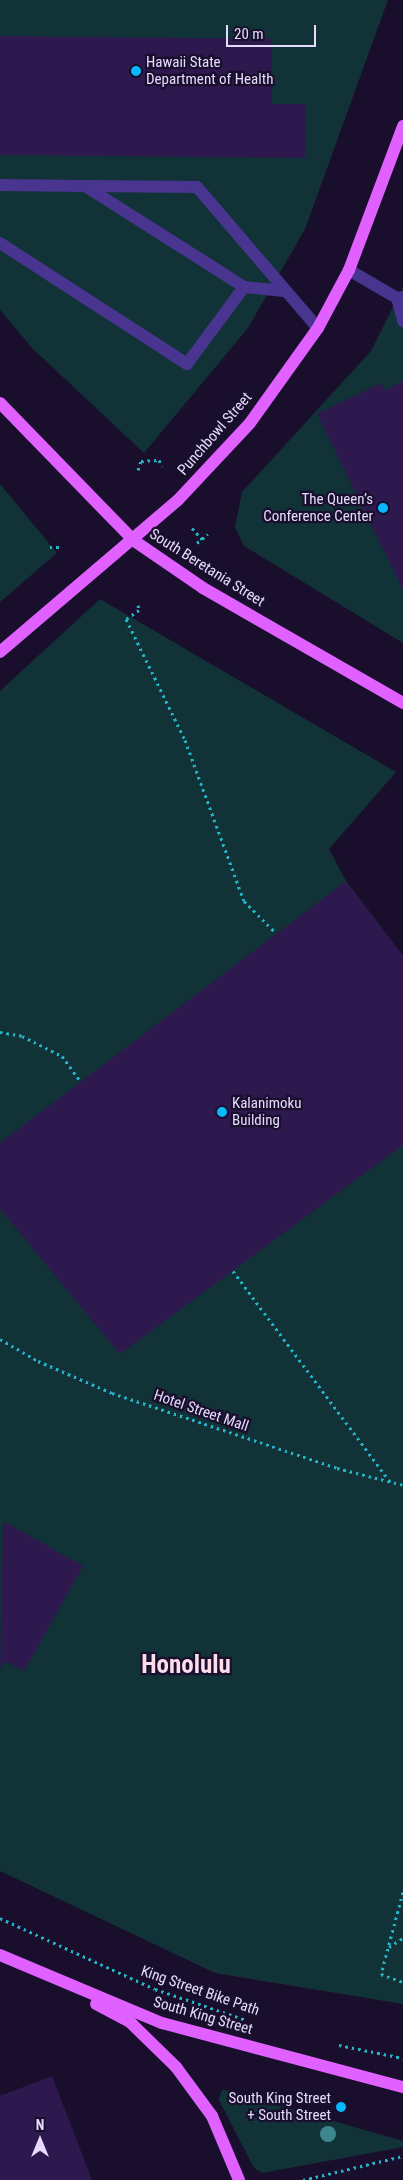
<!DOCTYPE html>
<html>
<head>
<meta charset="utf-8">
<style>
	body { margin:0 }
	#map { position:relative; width:403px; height:2180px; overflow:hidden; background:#190f2d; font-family:"Roboto Condensed",sans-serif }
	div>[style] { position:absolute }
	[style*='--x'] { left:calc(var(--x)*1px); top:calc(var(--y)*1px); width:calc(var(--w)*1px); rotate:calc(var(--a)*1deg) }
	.green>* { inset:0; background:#113237 }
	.building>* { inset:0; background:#2e194f }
	.path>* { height:3px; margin-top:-1.5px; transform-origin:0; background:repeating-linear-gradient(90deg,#25b5c9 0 2.5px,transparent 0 6.5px) }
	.minor>* { height:12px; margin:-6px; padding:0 6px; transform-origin:6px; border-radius:6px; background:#493590 }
	.major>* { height:12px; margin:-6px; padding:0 6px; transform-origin:6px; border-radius:6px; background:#e061ff }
	.trees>* { width:16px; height:16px; margin:-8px; border-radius:50%; background:#3d8890 }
	.dots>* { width:14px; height:14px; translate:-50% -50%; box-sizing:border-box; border:2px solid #190f2d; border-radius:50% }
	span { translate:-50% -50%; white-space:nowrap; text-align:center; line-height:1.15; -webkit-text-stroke:4.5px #190f2d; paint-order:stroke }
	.poi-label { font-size:15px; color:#e5daff }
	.left { translate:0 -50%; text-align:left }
	.right { translate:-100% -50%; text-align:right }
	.street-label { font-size:15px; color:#e5daff }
	.town-label { font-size:25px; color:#ffdcec; font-weight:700 }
	.north { position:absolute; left:15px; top:2115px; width:50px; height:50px; -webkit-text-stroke:4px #190f2d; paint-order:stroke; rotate:0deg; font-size:14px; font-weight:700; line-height:20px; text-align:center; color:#e5daff }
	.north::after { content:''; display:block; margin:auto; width:18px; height:22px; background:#e5daff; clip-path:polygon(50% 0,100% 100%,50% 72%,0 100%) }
	.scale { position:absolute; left:226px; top:25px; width:90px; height:22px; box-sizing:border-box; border:2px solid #e5daff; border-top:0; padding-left:6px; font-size:15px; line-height:18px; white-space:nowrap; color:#e5daff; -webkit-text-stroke:4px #190f2d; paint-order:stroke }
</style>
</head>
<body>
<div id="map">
	<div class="green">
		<div style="clip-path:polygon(0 0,388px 0,305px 229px,248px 328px,144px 453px,32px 348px,0 310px)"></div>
		<div style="clip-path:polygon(403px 287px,403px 643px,244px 546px,235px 527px,242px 492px,371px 351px)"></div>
		<div style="clip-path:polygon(0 484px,57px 553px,0 602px)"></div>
		<div style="clip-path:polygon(100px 599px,396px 772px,329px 849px,346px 881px,403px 956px,403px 2004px,215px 1973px,0 1871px,0 691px)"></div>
		<div style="clip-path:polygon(222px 2089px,403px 2141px,403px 2147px,262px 2173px,254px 2168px,219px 2100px)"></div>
	</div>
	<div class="building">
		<div style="clip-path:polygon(0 36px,272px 39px,272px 104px,305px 104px,305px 158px,0 155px)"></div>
		<div style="clip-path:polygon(403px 381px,403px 590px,317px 414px,381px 383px,384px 390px)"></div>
		<div style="clip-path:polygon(346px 881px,403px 956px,403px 1145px,120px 1354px,0 1209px,0 1143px)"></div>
		<div style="clip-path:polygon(3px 1521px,83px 1566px,24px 1671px,4px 1661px,0 1669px)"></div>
		<div style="clip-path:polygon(52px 2076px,92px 2180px,0 2180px,0 2096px)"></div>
	</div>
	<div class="path">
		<div style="--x:138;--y:470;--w:9;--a:-72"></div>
		<div style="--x:141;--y:461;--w:18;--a:-3"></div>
		<div style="--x:159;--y:460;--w:7;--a:63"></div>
		<div style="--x:192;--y:528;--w:15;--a:48"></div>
		<div style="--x:197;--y:543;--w:14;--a:-39"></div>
		<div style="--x:50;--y:547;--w:12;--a:0"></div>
		<div style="--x:138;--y:605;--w:5;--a:79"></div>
		<div style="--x:139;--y:610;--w:16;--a:145"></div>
		<div style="--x:126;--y:619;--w:135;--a:64"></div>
		<div style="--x:185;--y:740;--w:171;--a:69.9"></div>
		<div style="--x:244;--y:901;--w:44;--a:45"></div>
		<div style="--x:0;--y:1032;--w:22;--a:10"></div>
		<div style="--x:22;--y:1036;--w:45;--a:26.6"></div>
		<div style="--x:62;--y:1056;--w:32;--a:54"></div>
		<div style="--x:233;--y:1271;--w:263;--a:53.3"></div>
		<div style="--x:0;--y:1339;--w:44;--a:30.1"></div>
		<div style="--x:38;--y:1361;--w:81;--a:23.4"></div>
		<div style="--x:112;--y:1393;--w:237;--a:18.4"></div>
		<div style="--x:337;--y:1468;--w:68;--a:14.4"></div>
		<div style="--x:403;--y:1892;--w:85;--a:105"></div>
		<div style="--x:381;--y:1974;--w:23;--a:20"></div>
		<div style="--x:0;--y:1918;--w:170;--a:24.6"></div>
		<div style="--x:155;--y:1989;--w:96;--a:18.8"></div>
		<div style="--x:389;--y:1947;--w:17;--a:-33"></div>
		<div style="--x:339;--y:2045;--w:65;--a:11.5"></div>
		<div style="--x:303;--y:2180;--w:103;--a:-13.5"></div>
	</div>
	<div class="minor">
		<div style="--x:0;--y:185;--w:85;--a:0.7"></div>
		<div style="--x:85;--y:186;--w:188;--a:32.4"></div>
		<div style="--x:244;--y:287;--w:40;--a:5.7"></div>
		<div style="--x:85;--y:186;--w:112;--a:0.5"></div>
		<div style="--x:197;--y:187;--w:186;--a:49.4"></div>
		<div style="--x:0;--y:243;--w:223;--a:32.9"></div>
		<div style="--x:187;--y:364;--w:96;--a:-53.5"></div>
		<div style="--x:349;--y:270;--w:56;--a:30.3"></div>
		<div style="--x:397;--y:298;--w:6;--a:-9"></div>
		<div style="--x:397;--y:298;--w:24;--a:75"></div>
	</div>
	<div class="major">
		<div style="--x:0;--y:403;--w:191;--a:45.8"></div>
		<div style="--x:133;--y:540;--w:85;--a:34.4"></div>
		<div style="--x:203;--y:588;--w:231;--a:29.9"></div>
		<div style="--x:0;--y:652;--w:234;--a:-40.5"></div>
		<div style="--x:178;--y:500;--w:105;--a:-46.9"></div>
		<div style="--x:250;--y:423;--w:117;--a:-54.4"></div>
		<div style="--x:318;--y:328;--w:66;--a:-61.9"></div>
		<div style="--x:349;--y:270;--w:154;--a:-69.4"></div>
		<div style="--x:0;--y:1955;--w:176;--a:22.8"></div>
		<div style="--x:162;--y:2023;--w:249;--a:14.9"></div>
		<div style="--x:96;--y:2004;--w:40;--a:28"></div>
		<div style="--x:131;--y:2023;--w:63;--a:44.4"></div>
		<div style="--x:176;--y:2067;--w:61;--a:53.7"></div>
		<div style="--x:212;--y:2116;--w:69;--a:67.1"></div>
	</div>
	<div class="trees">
		<div style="left:328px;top:2134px"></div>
	</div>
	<div class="dots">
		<div style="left:136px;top:71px;background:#06b9ff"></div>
		<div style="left:383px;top:508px;background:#06b9ff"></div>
		<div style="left:222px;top:1112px;background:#06b9ff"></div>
		<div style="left:341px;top:2107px;background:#06b9ff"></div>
	</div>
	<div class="poi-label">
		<span class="left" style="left:146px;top:71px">Hawaii State<br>Department of Health</span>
		<span class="right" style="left:373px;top:508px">The Queen’s<br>Conference Center</span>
		<span class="left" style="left:232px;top:1112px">Kalanimoku<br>Building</span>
		<span class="right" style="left:331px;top:2107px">South King Street<br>+ South Street</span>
	</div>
	<div class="street-label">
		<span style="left:215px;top:434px;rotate:-49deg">Punchbowl Street</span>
		<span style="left:207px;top:568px;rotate:32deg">South Beretania Street</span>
		<span style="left:201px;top:1411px;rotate:19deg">Hotel Street Mall</span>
		<span style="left:200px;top:1991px;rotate:19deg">King Street Bike Path</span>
		<span style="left:203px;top:2016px;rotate:16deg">South King Street</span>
	</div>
	<div class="town-label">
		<span style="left:186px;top:1665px">Honolulu</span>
	</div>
	<div class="north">N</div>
	<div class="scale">20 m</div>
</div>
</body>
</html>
